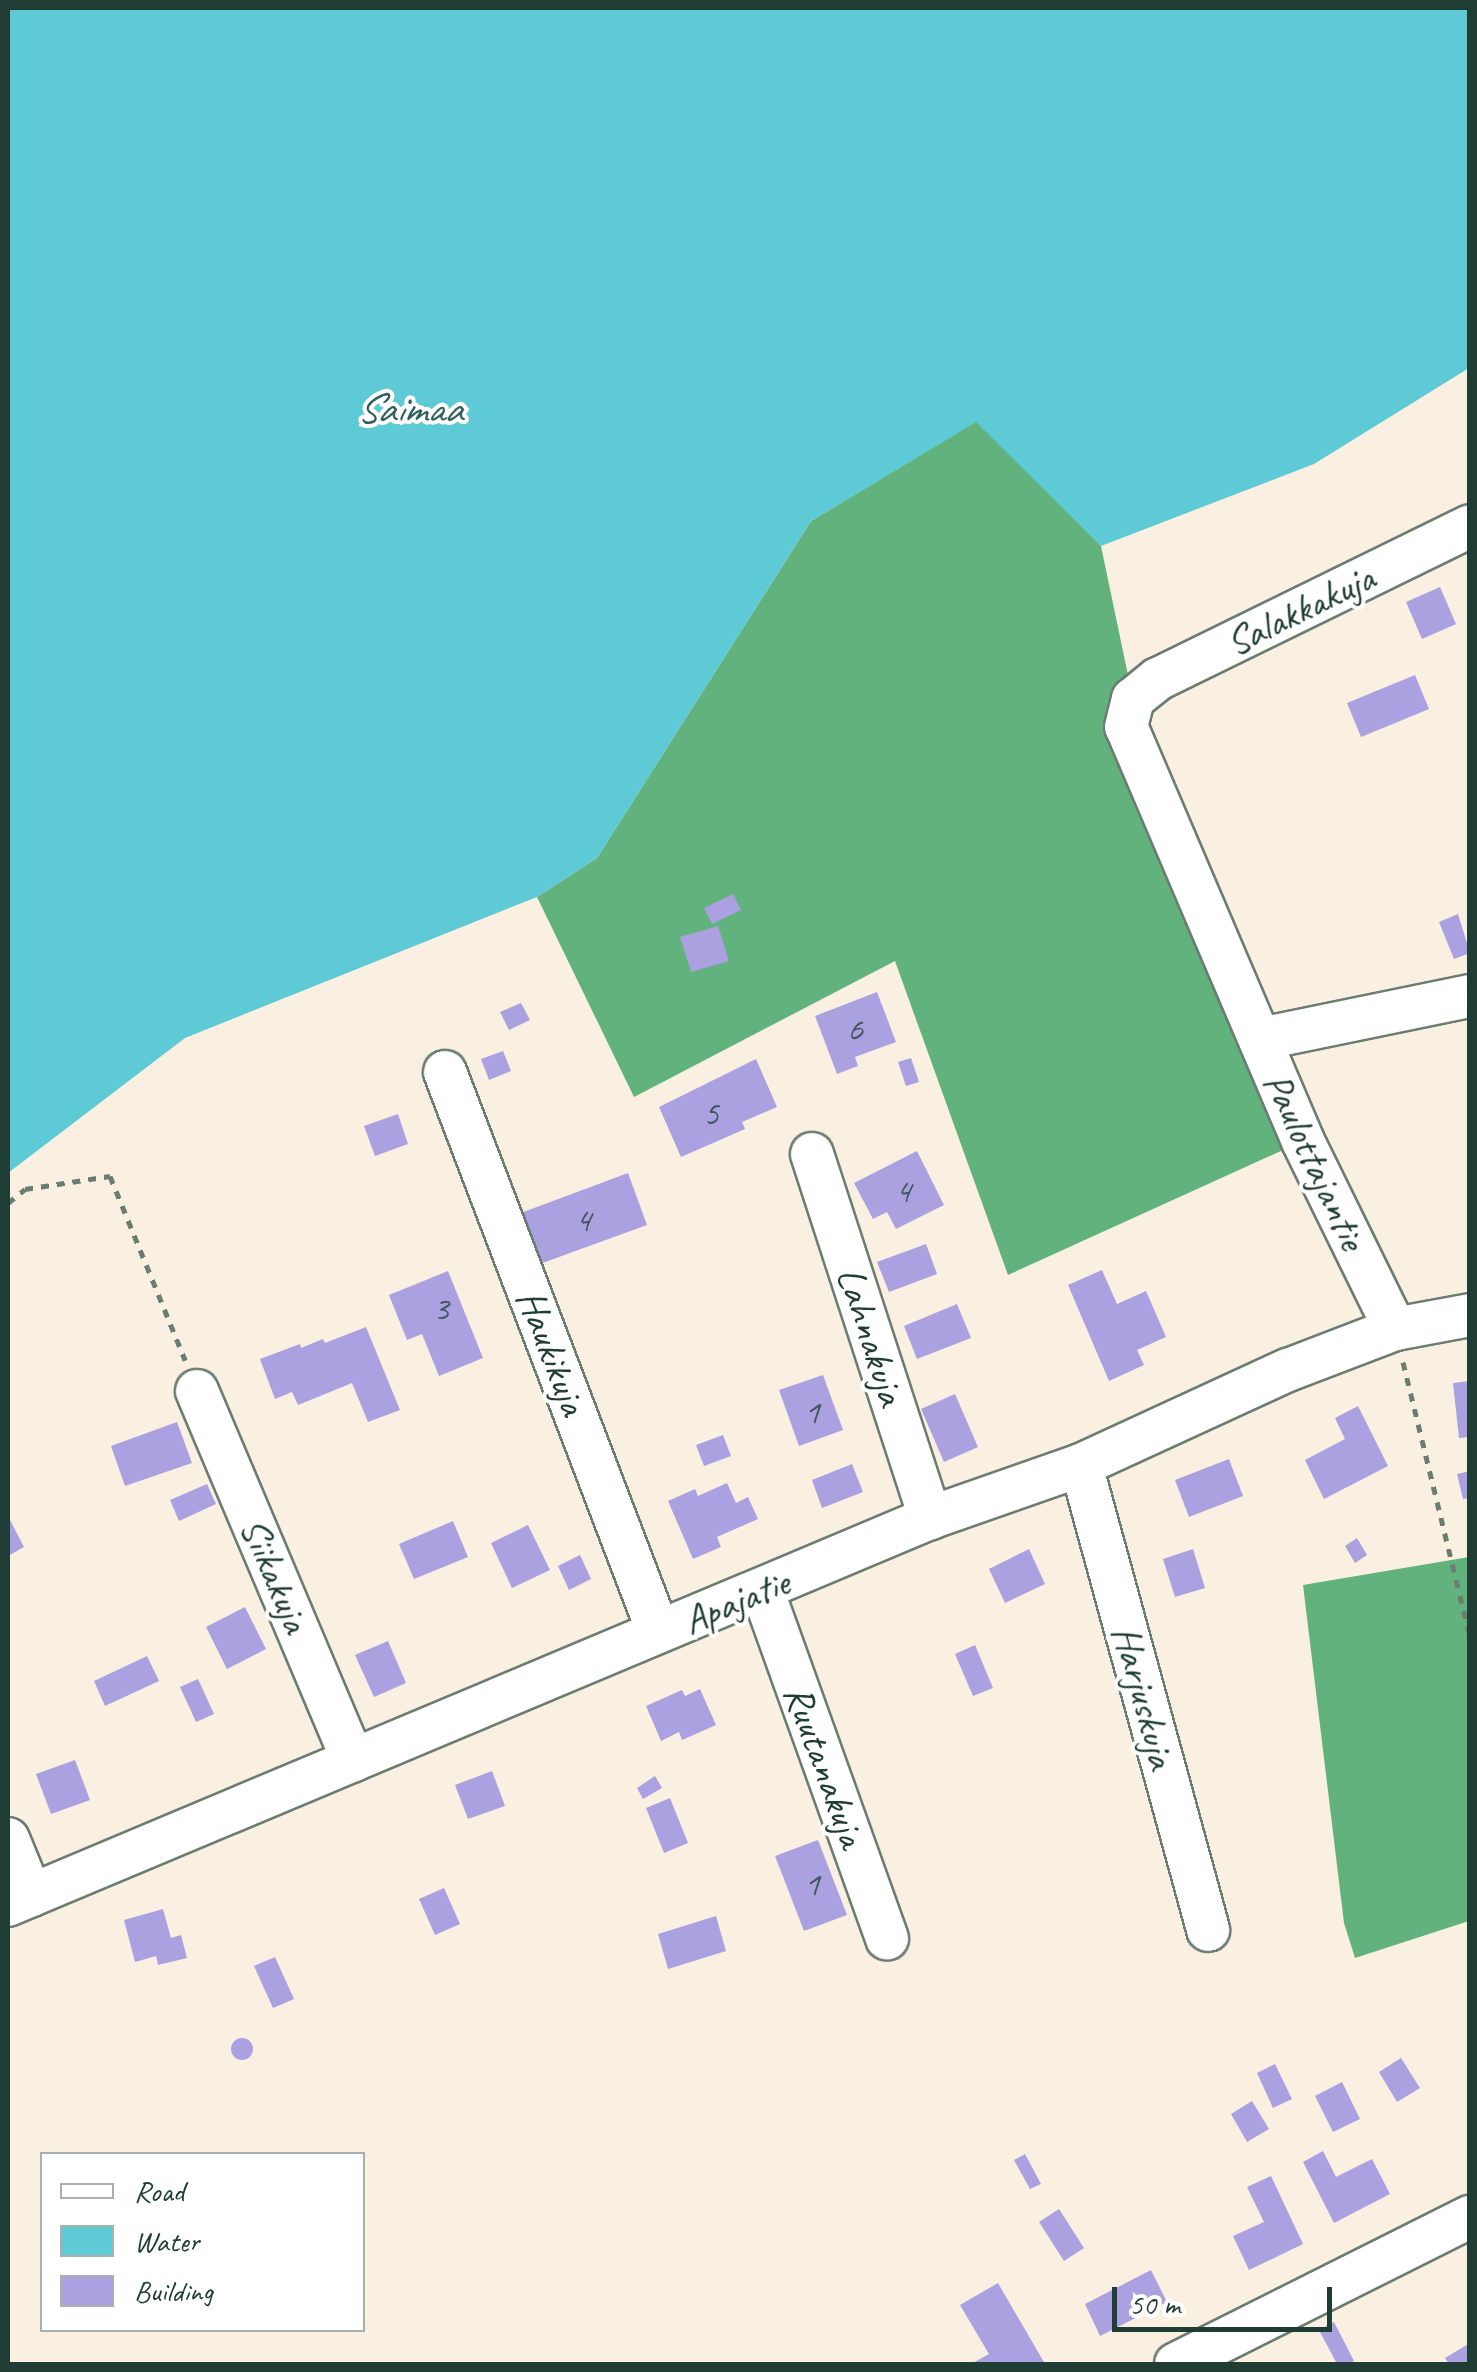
<!DOCTYPE html>
<html>
<head>
<meta charset="utf-8">
<style>
	body { margin:0 }
	#map { position:relative; width:1477px; height:2372px; overflow:hidden; background:#f9f0e2; font-family:Caveat,sans-serif }
	div>[style] { position:absolute }
	[style*='--x'] { left:calc(var(--x)*1px); top:calc(var(--y)*1px); width:calc(var(--w)*1px); rotate:calc(var(--a)*1deg) }
	.forest>* { inset:0; background:#62b27d }
	.water>* { inset:0; background:#5ecad5 }
	.building>* { inset:0; background:#aba0e0 }
	.round { border-radius:50% }
	.path>* { height:5px; margin-top:-2.5px; transform-origin:0; background:repeating-linear-gradient(90deg,#6b7c71 0 8px,transparent 0 16px) }
	.roads { filter:drop-shadow(2px 0 #6b7c71) drop-shadow(-2px 0 #6b7c71) drop-shadow(0 2px #6b7c71) drop-shadow(0 -2px #6b7c71) }
	.minor>* { height:42px; margin:-21px; padding:0 21px; transform-origin:21px; border-radius:21px; background:#fff }
	span { translate:-50% -50%; white-space:nowrap; text-align:center; line-height:1.15; -webkit-text-stroke:8px #fff; paint-order:stroke }
	.number-label { font-size:35px; color:#42565f }
	.number-label span { -webkit-text-stroke-width:0 }
	.street-label { font-size:40px; color:#1f3d34 }
	.water-label { font-size:42px; color:#2f605c; font-style:italic }
	.frame { position:absolute; inset:0; border:10px solid #1f3d34; pointer-events:none }
	.legend { position:absolute; left:40px; top:2152px; width:325px; height:180px; box-sizing:border-box; background:#fff; border:2px solid #a5b1ae; margin:0; padding:12px 18px; list-style:none; font-size:30px; color:#1f3d34 }
	.legend li { display:flex; align-items:center; gap:20px; height:50px }
	.legend b { width:50px; border:2px solid #a5b1ae }
	.scale { position:absolute; left:1112px; top:2287px; width:220px; height:45px; box-sizing:border-box; border:5px solid #1f3d34; border-top:0; padding-left:12px; font-size:30px; line-height:35px; white-space:nowrap; color:#1f3d34; -webkit-text-stroke:8px #fff; paint-order:stroke }
</style>
</head>
<body>
<div id="map">
	<div class="forest">
		<div style="clip-path:polygon(977px 421px,1101px 546px,1133px 699px,1303px 1141px,1008px 1275px,895px 961px,634px 1097px,537px 897px,597px 858px,811px 521px)"></div>
		<div style="clip-path:polygon(1469px 1557px,1469px 1921px,1355px 1958px,1344px 1923px,1303px 1585px)"></div>
	</div>
	<div class="water">
		<div style="clip-path:polygon(8px 8px,1469px 8px,1469px 368px,1314px 464px,1101px 546px,976px 422px,811px 521px,597px 858px,537px 897px,185px 1038px,8px 1173px)"></div>
	</div>
	<div class="building">
		<div style="clip-path:polygon(1440px 587px,1456px 624px,1422px 639px,1406px 602px)"></div>
		<div style="clip-path:polygon(1415px 675px,1429px 709px,1361px 737px,1347px 703px)"></div>
		<div style="clip-path:polygon(733px 894px,741px 910px,712px 924px,704px 908px)"></div>
		<div style="clip-path:polygon(1458px 914px,1470px 953px,1454px 959px,1439px 922px)"></div>
		<div style="clip-path:polygon(718px 926px,729px 961px,691px 972px,680px 937px)"></div>
		<div style="clip-path:polygon(877px 992px,896px 1042px,855px 1057px,858px 1066px,837px 1074px,815px 1016px)"></div>
		<div style="clip-path:polygon(521px 1003px,530px 1020px,509px 1030px,500px 1012px)"></div>
		<div style="clip-path:polygon(503px 1051px,511px 1071px,489px 1080px,481px 1059px)"></div>
		<div style="clip-path:polygon(911px 1058px,919px 1082px,906px 1086px,898px 1062px)"></div>
		<div style="clip-path:polygon(756px 1059px,777px 1107px,742px 1122px,745px 1129px,681px 1157px,659px 1107px)"></div>
		<div style="clip-path:polygon(398px 1114px,408px 1144px,375px 1156px,364px 1126px)"></div>
		<div style="clip-path:polygon(917px 1151px,944px 1205px,896px 1229px,887px 1212px,873px 1219px,854px 1183px)"></div>
		<div style="clip-path:polygon(628px 1173px,647px 1225px,537px 1265px,518px 1214px)"></div>
		<div style="clip-path:polygon(926px 1244px,937px 1274px,889px 1292px,877px 1262px)"></div>
		<div style="clip-path:polygon(1102px 1270px,1117px 1304px,1146px 1291px,1166px 1337px,1137px 1350px,1144px 1365px,1109px 1381px,1068px 1285px)"></div>
		<div style="clip-path:polygon(448px 1271px,483px 1358px,439px 1376px,422px 1334px,407px 1340px,389px 1295px)"></div>
		<div style="clip-path:polygon(957px 1304px,971px 1338px,917px 1359px,904px 1326px)"></div>
		<div style="clip-path:polygon(366px 1327px,400px 1410px,368px 1422px,352px 1383px,298px 1405px,292px 1392px,275px 1399px,260px 1359px,300px 1344px,301px 1348px,323px 1339px,325px 1343px)"></div>
		<div style="clip-path:polygon(823px 1375px,843px 1430px,799px 1446px,779px 1390px)"></div>
		<div style="clip-path:polygon(1470px 1381px,1470px 1437px,1459px 1438px,1453px 1383px)"></div>
		<div style="clip-path:polygon(955px 1394px,978px 1447px,944px 1462px,921px 1409px)"></div>
		<div style="clip-path:polygon(1358px 1406px,1388px 1466px,1324px 1499px,1305px 1460px,1345px 1439px,1335px 1418px)"></div>
		<div style="clip-path:polygon(177px 1422px,192px 1463px,125px 1486px,111px 1446px)"></div>
		<div style="clip-path:polygon(723px 1435px,731px 1456px,704px 1466px,696px 1445px)"></div>
		<div style="clip-path:polygon(1229px 1459px,1243px 1496px,1189px 1517px,1175px 1480px)"></div>
		<div style="clip-path:polygon(852px 1464px,863px 1492px,822px 1508px,812px 1480px)"></div>
		<div style="clip-path:polygon(1470px 1471px,1470px 1498px,1463px 1499px,1457px 1474px)"></div>
		<div style="clip-path:polygon(727px 1483px,736px 1503px,748px 1497px,758px 1519px,717px 1537px,721px 1547px,693px 1559px,668px 1501px,695px 1489px,698px 1496px)"></div>
		<div style="clip-path:polygon(207px 1484px,216px 1504px,179px 1521px,170px 1500px)"></div>
		<div style="clip-path:polygon(8px 1516px,24px 1547px,8px 1556px)"></div>
		<div style="clip-path:polygon(453px 1521px,468px 1557px,414px 1579px,399px 1544px)"></div>
		<div style="clip-path:polygon(528px 1525px,550px 1570px,512px 1588px,491px 1543px)"></div>
		<div style="clip-path:polygon(1357px 1538px,1367px 1555px,1355px 1563px,1345px 1546px)"></div>
		<div style="clip-path:polygon(1029px 1549px,1045px 1584px,1005px 1603px,989px 1569px)"></div>
		<div style="clip-path:polygon(1193px 1549px,1205px 1588px,1175px 1597px,1163px 1559px)"></div>
		<div style="clip-path:polygon(580px 1555px,591px 1579px,569px 1590px,558px 1566px)"></div>
		<div style="clip-path:polygon(245px 1607px,266px 1649px,227px 1669px,206px 1627px)"></div>
		<div style="clip-path:polygon(388px 1641px,406px 1683px,374px 1697px,355px 1655px)"></div>
		<div style="clip-path:polygon(975px 1645px,993px 1688px,973px 1696px,955px 1654px)"></div>
		<div style="clip-path:polygon(147px 1656px,159px 1681px,105px 1706px,94px 1681px)"></div>
		<div style="clip-path:polygon(198px 1679px,214px 1714px,196px 1722px,180px 1687px)"></div>
		<div style="clip-path:polygon(700px 1689px,716px 1725px,682px 1740px,679px 1732px,661px 1741px,646px 1706px,682px 1690px,685px 1696px)"></div>
		<div style="clip-path:polygon(75px 1760px,90px 1800px,51px 1814px,36px 1774px)"></div>
		<div style="clip-path:polygon(492px 1771px,505px 1806px,468px 1819px,455px 1785px)"></div>
		<div style="clip-path:polygon(655px 1776px,662px 1788px,643px 1799px,637px 1788px)"></div>
		<div style="clip-path:polygon(670px 1798px,688px 1843px,664px 1853px,646px 1808px)"></div>
		<div style="clip-path:polygon(818px 1840px,847px 1915px,804px 1931px,775px 1856px)"></div>
		<div style="clip-path:polygon(444px 1888px,460px 1924px,435px 1935px,419px 1899px)"></div>
		<div style="clip-path:polygon(163px 1909px,171px 1938px,181px 1935px,187px 1958px,158px 1965px,156px 1956px,135px 1962px,124px 1920px)"></div>
		<div style="clip-path:polygon(716px 1916px,726px 1951px,668px 1969px,658px 1934px)"></div>
		<div style="clip-path:polygon(275px 1957px,294px 1999px,273px 2008px,254px 1966px)"></div>
		<div class="round" style="left:231px;top:2038px;width:22px;height:22px"></div>
		<div style="clip-path:polygon(1401px 2058px,1420px 2088px,1397px 2102px,1379px 2072px)"></div>
		<div style="clip-path:polygon(1275px 2064px,1292px 2099px,1273px 2108px,1257px 2073px)"></div>
		<div style="clip-path:polygon(1342px 2082px,1360px 2119px,1333px 2132px,1315px 2096px)"></div>
		<div style="clip-path:polygon(1252px 2101px,1269px 2129px,1247px 2142px,1231px 2114px)"></div>
		<div style="clip-path:polygon(1323px 2151px,1336px 2177px,1372px 2159px,1390px 2194px,1334px 2223px,1303px 2162px)"></div>
		<div style="clip-path:polygon(1025px 2154px,1041px 2184px,1030px 2189px,1014px 2160px)"></div>
		<div style="clip-path:polygon(1271px 2176px,1303px 2244px,1249px 2270px,1233px 2236px,1264px 2222px,1247px 2187px)"></div>
		<div style="clip-path:polygon(1059px 2209px,1084px 2248px,1064px 2261px,1039px 2222px)"></div>
		<div style="clip-path:polygon(1151px 2270px,1167px 2302px,1100px 2336px,1085px 2304px)"></div>
		<div style="clip-path:polygon(998px 2283px,1045px 2364px,971px 2364px,989px 2354px,960px 2305px)"></div>
		<div style="clip-path:polygon(1334px 2322px,1354px 2361px,1347px 2364px,1337px 2364px,1319px 2330px)"></div>
		<div style="clip-path:polygon(1470px 2343px,1470px 2364px,1449px 2364px,1445px 2358px)"></div>
	</div>
	<div class="path">
		<div style="--x:8;--y:1203;--w:22;--a:-39"></div>
		<div style="--x:25;--y:1189;--w:86;--a:-8.7"></div>
		<div style="--x:110;--y:1176;--w:199;--a:67.8"></div>
		<div style="--x:1403;--y:1362;--w:282;--a:76.3"></div>
	</div>
	<div class="roads">
		<div class="minor">
			<div style="--x:1260;--y:1039;--w:214;--a:-11.6"></div>
			<div style="--x:445;--y:1072;--w:598;--a:69.14"></div>
			<div style="--x:812;--y:1154;--w:383;--a:72"></div>
			<div style="--x:1395;--y:1329;--w:209;--a:-116.1"></div>
			<div style="--x:1303;--y:1141;--w:450;--a:-113.1"></div>
			<div style="--x:1126;--y:727;--w:29;--a:-76"></div>
			<div style="--x:1133;--y:699;--w:32;--a:-39"></div>
			<div style="--x:1158;--y:679;--w:347;--a:-26.1"></div>
			<div style="--x:197;--y:1391;--w:401;--a:67.1"></div>
			<div style="--x:1081;--y:1465;--w:482;--a:74.7"></div>
			<div style="--x:763;--y:1592;--w:368;--a:70.3"></div>
			<div style="--x:8;--y:1839;--w:61;--a:67.7"></div>
			<div style="--x:8;--y:1905;--w:1000;--a:-22.77"></div>
			<div style="--x:930;--y:1518;--w:160;--a:-19.3"></div>
			<div style="--x:1081;--y:1465;--w:228;--a:-24.7"></div>
			<div style="--x:1288;--y:1370;--w:115;--a:-21"></div>
			<div style="--x:1395;--y:1329;--w:76;--a:-10.6"></div>
			<div style="--x:1176;--y:2364;--w:329;--a:-26.6"></div>
		</div>
	</div>
	<div class="number-label">
		<span style="left:855px;top:1029px">6</span>
		<span style="left:711px;top:1114px">5</span>
		<span style="left:903px;top:1191px">4</span>
		<span style="left:583px;top:1220px">4</span>
		<span style="left:441px;top:1309px">3</span>
		<span style="left:812px;top:1412px">1</span>
		<span style="left:812px;top:1884px">1</span>
	</div>
	<div class="street-label">
		<span style="left:1300px;top:610px;rotate:-26deg">Salakkakuja</span>
		<span style="left:1315px;top:1161px;rotate:65deg">Paulottajantie</span>
		<span style="left:871px;top:1336px;rotate:72deg">Lahnakuja</span>
		<span style="left:552px;top:1352px;rotate:69deg">Haukikuja</span>
		<span style="left:275px;top:1575px;rotate:67deg">Siikakuja</span>
		<span style="left:736px;top:1601px;rotate:-22deg">Apajatie</span>
		<span style="left:1144px;top:1697px;rotate:75deg">Harjuskuja</span>
		<span style="left:825px;top:1766px;rotate:70deg">Ruutanakuja</span>
	</div>
	<div class="water-label">
		<span style="left:409px;top:409px">Saimaa</span>
	</div>
	<div class="frame"></div>
	<ul class="legend">
	<li><b style="height:12px;background:#fff"></b>Road</li>
	<li><b style="height:28px;background:#5ecad5"></b>Water</li>
	<li><b style="height:28px;background:#aba0e0"></b>Building</li>
	</ul>
	<div class="scale">50 m</div>
</div>
</body>
</html>
